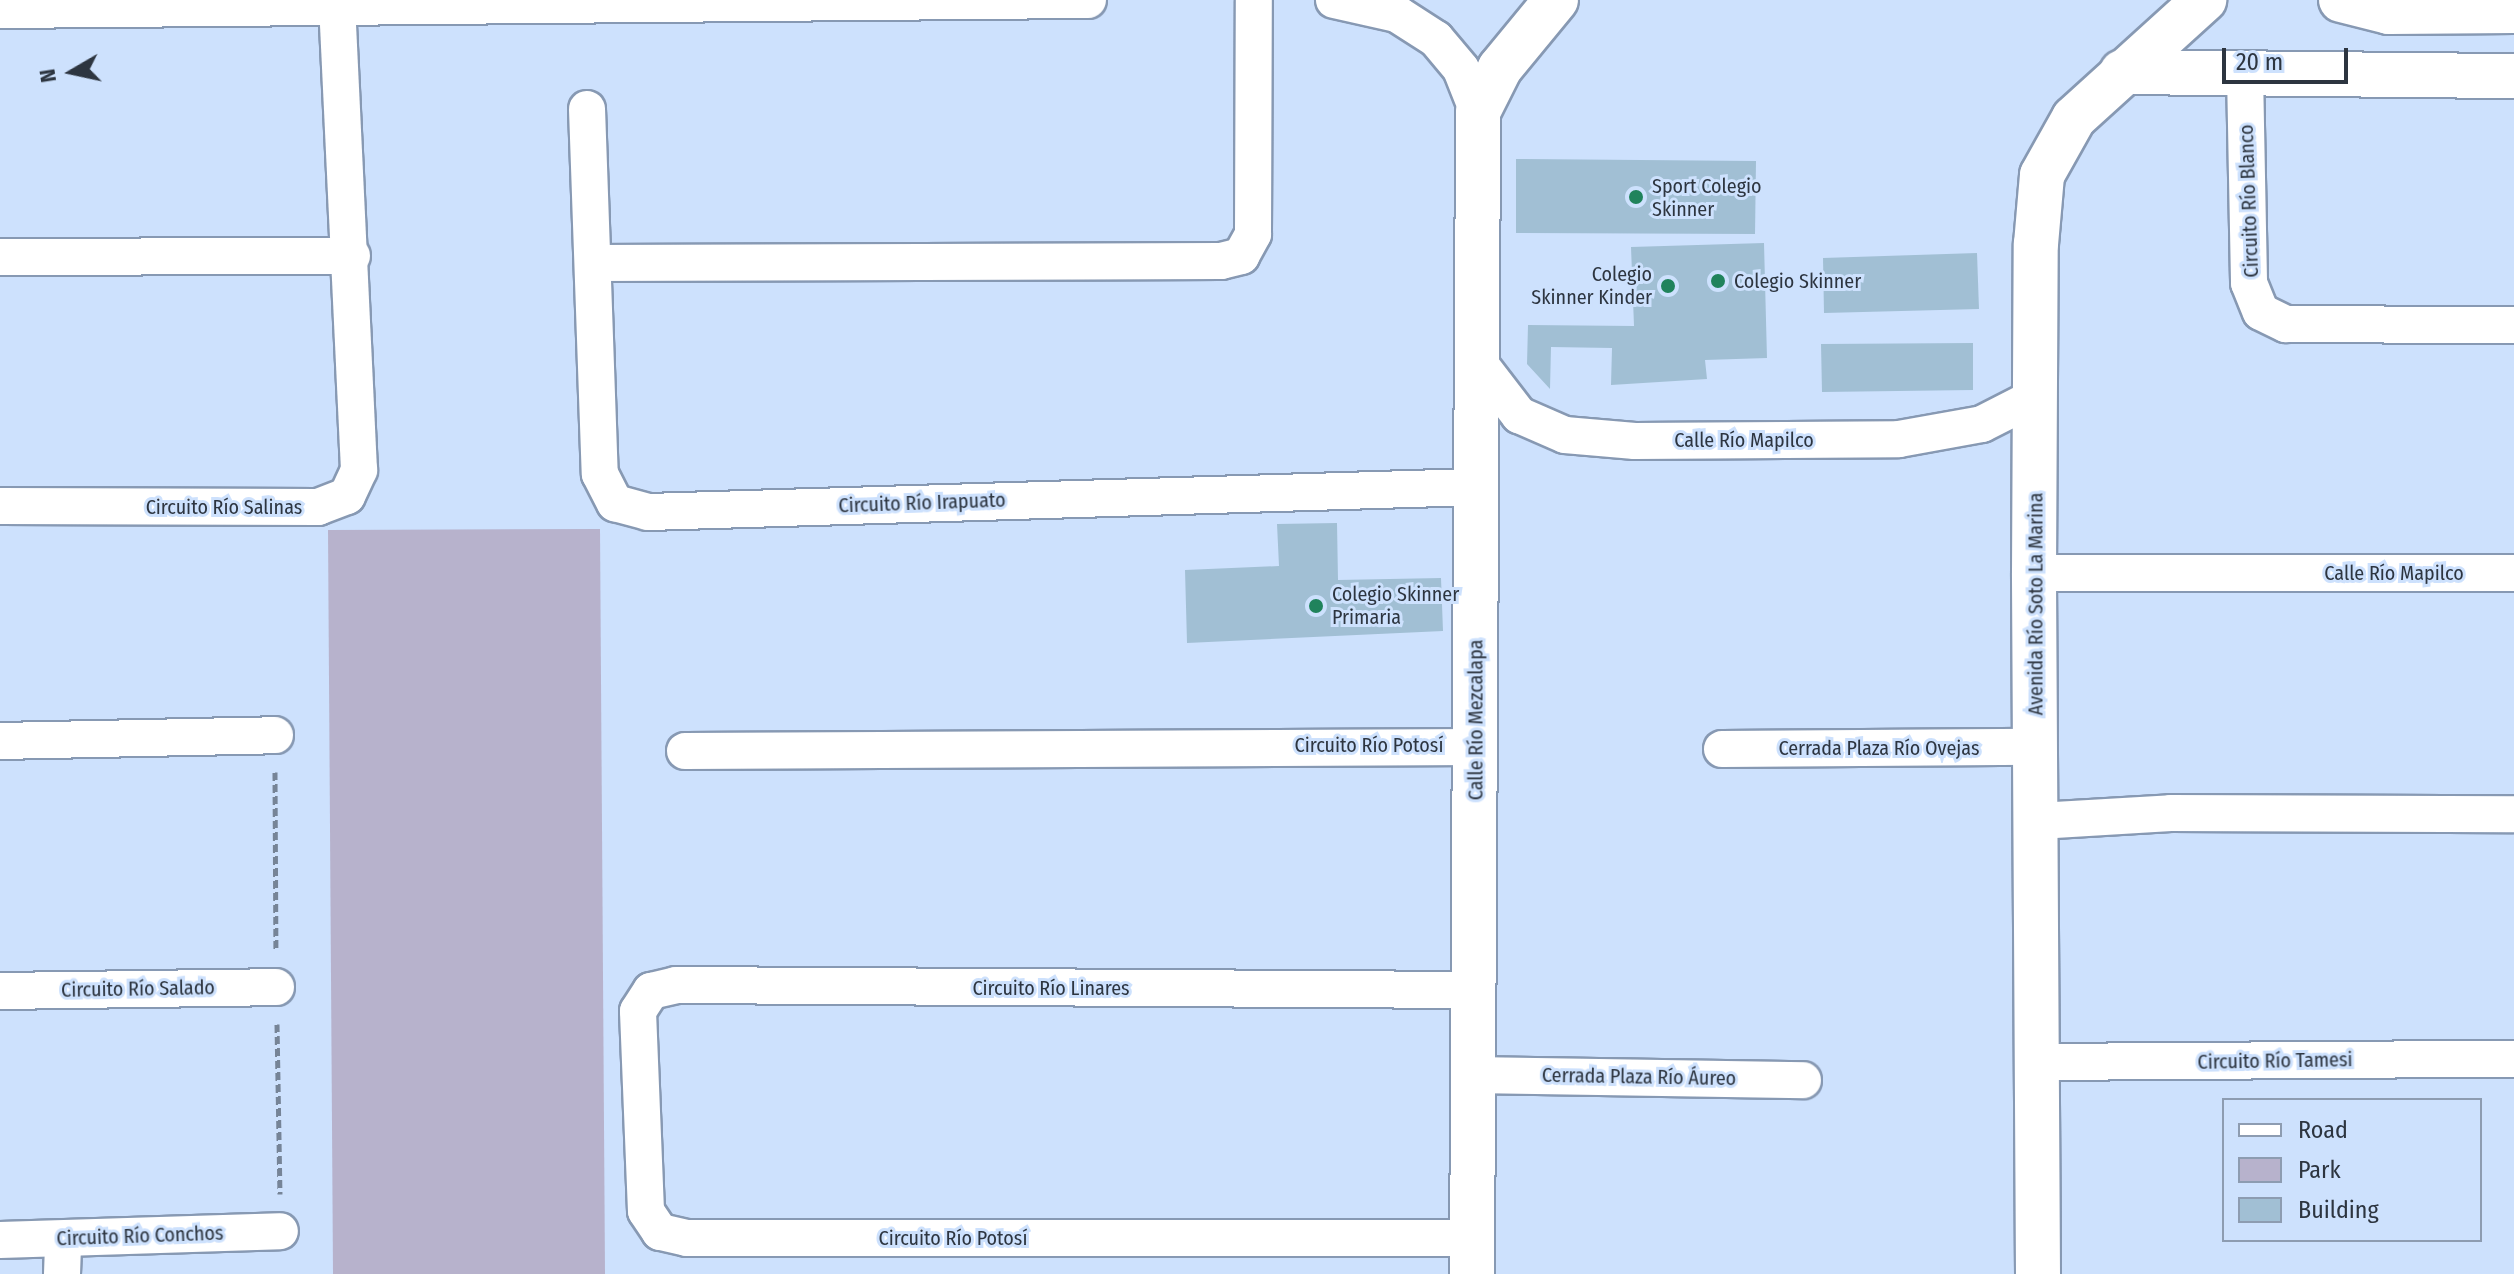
<!DOCTYPE html>
<html>
<head>
<meta charset="utf-8">
<style>
	body { margin:0 }
	#map { position:relative; width:2514px; height:1274px; overflow:hidden; background:#cde1fd; font-family:"Fira Sans Condensed",sans-serif }
	div>[style] { position:absolute }
	[style*='--x'] { left:calc(var(--x)*1px); top:calc(var(--y)*1px); width:calc(var(--w)*1px); rotate:calc(var(--a)*1deg) }
	.green>* { inset:0; background:#b7b2cc }
	.building>* { inset:0; background:#a1bfd4 }
	.path>* { height:5px; margin-top:-2.5px; transform-origin:0; background:repeating-linear-gradient(90deg,#768497 0 8px,transparent 0 12px) }
	.roads { filter:drop-shadow(2px 0 #8799b3) drop-shadow(-2px 0 #8799b3) drop-shadow(0 2px #8799b3) drop-shadow(0 -2px #8799b3) }
	.street>* { height:36px; margin:-18px; padding:0 18px; transform-origin:18px; border-radius:18px; background:#fff }
	.secondary>* { height:44px; margin:-22px; padding:0 22px; transform-origin:22px; border-radius:22px; background:#fff }
	.dots>* { width:22px; height:22px; translate:-50% -50%; box-sizing:border-box; border:4px solid #cde1fd; border-radius:50% }
	span { translate:-50% -50%; white-space:nowrap; text-align:center; line-height:1.15; -webkit-text-stroke:6px #cde1fd; paint-order:stroke }
	.poi-label { font-size:20px; color:#2d3540 }
	.left { translate:0 -50%; text-align:left }
	.right { translate:-100% -50%; text-align:right }
	.street-label { font-size:20px; color:#2d3540 }
	.legend { position:absolute; left:2222px; top:1098px; width:260px; height:144px; box-sizing:border-box; background:#cde1fd; border:2px solid #8d9cb1; margin:0; padding:10px 14px; list-style:none; font-size:24px; color:#2d3540 }
	.legend li { display:flex; align-items:center; gap:16px; height:40px }
	.legend b { width:40px; border:2px solid #8d9cb1 }
	.north { position:absolute; left:32px; top:32px; width:80px; height:80px; -webkit-text-stroke:6px #cde1fd; paint-order:stroke; rotate:261deg; font-size:22px; font-weight:700; line-height:32px; text-align:center; color:#2d3540 }
	.north::after { content:''; display:block; margin:auto; width:28px; height:36px; background:#2d3540; clip-path:polygon(50% 0,100% 100%,50% 72%,0 100%) }
	.scale { position:absolute; left:2222px; top:48px; width:126px; height:36px; box-sizing:border-box; border:4px solid #2d3540; border-top:0; padding-left:10px; font-size:24px; line-height:28px; white-space:nowrap; color:#2d3540; -webkit-text-stroke:6px #cde1fd; paint-order:stroke }
</style>
</head>
<body>
<div id="map">
	<div class="green">
		<div style="clip-path:polygon(600px 529px,605px 1274px,333px 1274px,328px 530px)"></div>
	</div>
	<div class="building">
		<div style="clip-path:polygon(1516px 159px,1756px 161px,1755px 234px,1516px 233px)"></div>
		<div style="clip-path:polygon(1764px 243px,1767px 358px,1705px 360px,1707px 379px,1611px 385px,1612px 348px,1551px 347px,1550px 389px,1527px 364px,1528px 325px,1634px 326px,1631px 247px)"></div>
		<div style="clip-path:polygon(1977px 253px,1979px 309px,1824px 313px,1823px 258px)"></div>
		<div style="clip-path:polygon(1973px 343px,1973px 390px,1822px 392px,1821px 344px)"></div>
		<div style="clip-path:polygon(1337px 523px,1338px 580px,1441px 578px,1443px 631px,1187px 643px,1185px 570px,1279px 566px,1277px 524px)"></div>
	</div>
	<div class="path">
		<div style="--x:275;--y:772;--w:178;--a:89.7"></div>
		<div style="--x:277;--y:1024;--w:170;--a:89"></div>
	</div>
	<div class="roads">
		<div class="street">
			<div style="--x:1334;--y:0;--w:65;--a:12.5"></div>
			<div style="--x:1397;--y:14;--w:46;--a:32.7"></div>
			<div style="--x:1436;--y:39;--w:39;--a:50"></div>
			<div style="--x:1461;--y:69;--w:46;--a:68.4"></div>
			<div style="--x:0;--y:10;--w:1088;--a:-0.53"></div>
			<div style="--x:2245;--y:73;--w:210;--a:88.9"></div>
			<div style="--x:2249;--y:283;--w:31;--a:68"></div>
			<div style="--x:2261;--y:312;--w:28;--a:26"></div>
			<div style="--x:2286;--y:324;--w:228;--a:0.3"></div>
			<div style="--x:587;--y:109;--w:365;--a:88"></div>
			<div style="--x:600;--y:474;--w:33;--a:63"></div>
			<div style="--x:615;--y:503;--w:34;--a:15"></div>
			<div style="--x:648;--y:512;--w:826;--a:-1.73"></div>
			<div style="--x:0;--y:257;--w:352;--a:-0.2"></div>
			<div style="--x:593;--y:263;--w:628;--a:-0.18"></div>
			<div style="--x:1221;--y:261;--w:21;--a:-14"></div>
			<div style="--x:1241;--y:256;--w:25;--a:-61"></div>
			<div style="--x:1253;--y:234;--w:234;--a:-89.8"></div>
			<div style="--x:1476;--y:359;--w:71;--a:52.5"></div>
			<div style="--x:1519;--y:415;--w:50;--a:23.5"></div>
			<div style="--x:1565;--y:435;--w:70;--a:4.9"></div>
			<div style="--x:1635;--y:441;--w:264;--a:-0.4"></div>
			<div style="--x:1899;--y:439;--w:84;--a:-10.2"></div>
			<div style="--x:1982;--y:424;--w:62;--a:-27"></div>
			<div style="--x:0;--y:506;--w:318;--a:0.2"></div>
			<div style="--x:318;--y:507;--w:31;--a:-21"></div>
			<div style="--x:347;--y:496;--w:29;--a:-65"></div>
			<div style="--x:359;--y:470;--w:466;--a:-92.7"></div>
			<div style="--x:2034;--y:573;--w:480;--a:0"></div>
			<div style="--x:0;--y:741;--w:275;--a:-1.2"></div>
			<div style="--x:1722;--y:749;--w:314;--a:-0.4"></div>
			<div style="--x:685;--y:751;--w:792;--a:-0.29"></div>
			<div style="--x:2038;--y:821;--w:133;--a:-3.4"></div>
			<div style="--x:2171;--y:813;--w:343;--a:0.2"></div>
			<div style="--x:0;--y:991;--w:276;--a:-0.8"></div>
			<div style="--x:2037;--y:1062;--w:477;--a:-0.4"></div>
			<div style="--x:1474;--y:1075;--w:329;--a:0.9"></div>
			<div style="--x:1472;--y:1238;--w:785;--a:180"></div>
			<div style="--x:687;--y:1238;--w:28;--a:-167"></div>
			<div style="--x:660;--y:1232;--w:25;--a:-124"></div>
			<div style="--x:646;--y:1211;--w:200;--a:-92.3"></div>
			<div style="--x:638;--y:1011;--w:24;--a:-57"></div>
			<div style="--x:651;--y:991;--w:26;--a:-13"></div>
			<div style="--x:676;--y:985;--w:800;--a:0.36"></div>
			<div style="--x:0;--y:1240;--w:280;--a:-1.8"></div>
			<div style="--x:62;--y:1274;--w:34;--a:-88"></div>
		</div>
		<div class="secondary">
			<div style="--x:2341;--y:0;--w:49;--a:14"></div>
			<div style="--x:2389;--y:12;--w:125;--a:-0.5"></div>
			<div style="--x:2122;--y:72;--w:392;--a:0.6"></div>
			<div style="--x:1472;--y:1274;--w:1162;--a:-89.7"></div>
			<div style="--x:1478;--y:112;--w:49;--a:-63.4"></div>
			<div style="--x:1500;--y:68;--w:88;--a:-50.5"></div>
			<div style="--x:2038;--y:1274;--w:701;--a:-90.33"></div>
			<div style="--x:2034;--y:573;--w:329;--a:-89.7"></div>
			<div style="--x:2036;--y:244;--w:69;--a:-85"></div>
			<div style="--x:2042;--y:175;--w:65;--a:-60.7"></div>
			<div style="--x:2074;--y:118;--w:176;--a:-42.2"></div>
		</div>
	</div>
	<div class="dots">
		<div style="left:1636px;top:197px;background:#20835c"></div>
		<div style="left:1718px;top:281px;background:#20835c"></div>
		<div style="left:1668px;top:286px;background:#20835c"></div>
		<div style="left:1316px;top:606px;background:#20835c"></div>
	</div>
	<div class="poi-label">
		<span class="left" style="left:1652px;top:198px">Sport Colegio<br>Skinner</span>
		<span class="right" style="left:1652px;top:286px">Colegio<br>Skinner Kinder</span>
		<span class="left" style="left:1734px;top:281px">Colegio Skinner</span>
		<span class="left" style="left:1332px;top:606px">Colegio Skinner<br>Primaria</span>
	</div>
	<div class="street-label">
		<span style="left:2249px;top:201px;rotate:-92deg">Circuito Río Blanco</span>
		<span style="left:1744px;top:440px">Calle Río Mapilco</span>
		<span style="left:922px;top:503px;rotate:-2deg">Circuito Río Irapuato</span>
		<span style="left:224px;top:507px">Circuito Río Salinas</span>
		<span style="left:2394px;top:573px">Calle Río Mapilco</span>
		<span style="left:2036px;top:604px;rotate:-90deg">Avenida Río Soto La Marina</span>
		<span style="left:1476px;top:720px;rotate:-90deg">Calle Río Mezcalapa</span>
		<span style="left:1369px;top:745px">Circuito Río Potosí</span>
		<span style="left:1879px;top:748px">Cerrada Plaza Río Ovejas</span>
		<span style="left:1051px;top:988px">Circuito Río Linares</span>
		<span style="left:138px;top:989px;rotate:-1deg">Circuito Río Salado</span>
		<span style="left:2275px;top:1061px;rotate:-1deg">Circuito Río Tamesi</span>
		<span style="left:1639px;top:1077px;rotate:1deg">Cerrada Plaza Río Áureo</span>
		<span style="left:140px;top:1236px;rotate:-2deg">Circuito Río Conchos</span>
		<span style="left:953px;top:1238px">Circuito Río Potosí</span>
	</div>
	<ul class="legend">
	<li><b style="height:10px;background:#fff"></b>Road</li>
	<li><b style="height:22px;background:#b7b2cc"></b>Park</li>
	<li><b style="height:22px;background:#a1bfd4"></b>Building</li>
	</ul>
	<div class="north">N</div>
	<div class="scale">20 m</div>
</div>
</body>
</html>
